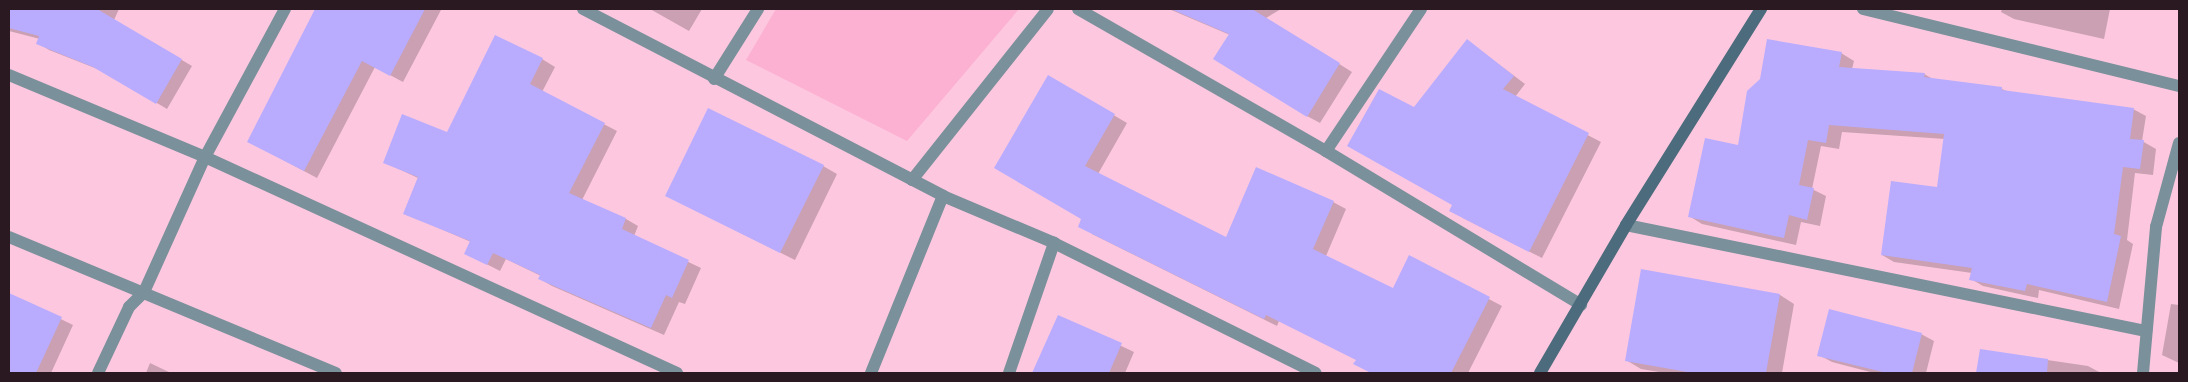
<!DOCTYPE html>
<html>
<head>
<meta charset="utf-8">
<style>
	body { margin:0 }
	#map { position:relative; width:2188px; height:382px; overflow:hidden; background:#fdc8df; font-family:Spectral,serif }
	div>[style] { position:absolute }
	[style*='--x'] { left:calc(var(--x)*1px); top:calc(var(--y)*1px); width:calc(var(--w)*1px); rotate:calc(var(--a)*1deg) }
	.green>* { inset:0; background:#fcb0d2 }
	.shadow>* { inset:0; background:#0003 }
	.building>* { inset:0; background:#b9acff }
	.service>* { height:12px; margin:-6px; padding:0 6px; transform-origin:6px; border-radius:6px; background:#7a909b }
	.minor>* { height:12px; margin:-6px; padding:0 6px; transform-origin:6px; border-radius:6px; background:#7a909b }
	.secondary>* { height:12px; margin:-6px; padding:0 6px; transform-origin:6px; border-radius:6px; background:#4c6c7d }
	span { translate:-50% -50%; white-space:nowrap; text-align:center; line-height:1.15; -webkit-text-stroke:4px #fef8fb; paint-order:stroke }
	.frame { position:absolute; inset:0; border:10px solid #2b1921; pointer-events:none }
</style>
</head>
<body>
<div id="map">
	<div class="green">
		<div style="clip-path:polygon(776px 9px,1019px 9px,907px 141px,746px 60px)"></div>
	</div>
	<div class="shadow">
		<div style="clip-path:polygon(9px 9px,119px 9px,114px 20px,192px 66px,167px 109px,105px 72px,49px 50px,38px 43px,40px 39px,9px 31px)"></div>
		<div style="clip-path:polygon(317px 9px,441px 10px,403px 82px,375px 67px,317px 178px,248px 141px)"></div>
		<div style="clip-path:polygon(650px 9px,702px 9px,689px 31px)"></div>
		<div style="clip-path:polygon(1169px 9px,1281px 9px,1266px 18px,1352px 72px,1320px 123px,1307px 116px,1230px 35px)"></div>
		<div style="clip-path:polygon(2002px 9px,2110px 9px,2104px 39px,2014px 19px,2001px 12px)"></div>
		<div style="clip-path:polygon(1468px 41px,1525px 84px,1515px 97px,1601px 142px,1542px 258px,1463px 218px,1453px 205px,1414px 108px)"></div>
		<div style="clip-path:polygon(1841px 53px,1854px 61px,1852px 69px,1924px 74px,1933px 79px,2002px 89px,2009px 92px,2133px 109px,2146px 116px,2142px 141px,2156px 149px,2153px 175px,2135px 173px,2127px 240px,2133px 244px,2119px 309px,2039px 290px,2038px 298px,1983px 286px,1971px 279px,1972px 273px,1894px 262px,1882px 255px,1938px 189px,1945px 139px,1842px 132px,1839px 149px,1821px 146px,1812px 189px,1826px 196px,1820px 226px,1801px 222px,1796px 245px,1702px 224px,1689px 216px,1739px 147px)"></div>
		<div style="clip-path:polygon(542px 59px,555px 67px,542px 92px,617px 131px,582px 200px,626px 219px,638px 226px,634px 236px,701px 268px,685px 304px,679px 302px,664px 335px,552px 286px,540px 279px,541px 276px,506px 259px,500px 271px,465px 253px,471px 242px,404px 213px,418px 178px,384px 162px,448px 133px)"></div>
		<div style="clip-path:polygon(1049px 77px,1127px 123px,1098px 174px,1227px 238px,1333px 202px,1346px 209px,1326px 256px,1393px 290px,1410px 257px,1502px 306px,1468px 373px,1372px 373px,1355px 364px,1357px 360px,1279px 321px,1277px 326px,1092px 234px,1083px 218px)"></div>
		<div style="clip-path:polygon(823px 166px,837px 174px,795px 260px,667px 196px)"></div>
		<div style="clip-path:polygon(1642px 271px,1780px 295px,1794px 304px,1782px 373px,1665px 373px,1641px 369px,1626px 360px)"></div>
		<div style="clip-path:polygon(9px 294px,73px 325px,51px 373px,9px 373px)"></div>
		<div style="clip-path:polygon(2171px 304px,2179px 305px,2179px 363px,2162px 355px)"></div>
		<div style="clip-path:polygon(1058px 316px,1134px 352px,1125px 373px,1034px 373px)"></div>
		<div style="clip-path:polygon(1921px 334px,1934px 341px,1926px 373px,1874px 373px,1832px 362px,1819px 355px)"></div>
		<div style="clip-path:polygon(1981px 350px,2088px 366px,2101px 373px,1978px 373px)"></div>
		<div style="clip-path:polygon(150px 363px,171px 373px,146px 373px)"></div>
	</div>
	<div class="building">
		<div style="clip-path:polygon(9px 9px,97px 9px,182px 59px,156px 104px,93px 67px,36px 44px,39px 36px,9px 28px)"></div>
		<div style="clip-path:polygon(315px 9px,425px 9px,390px 76px,362px 61px,304px 171px,247px 142px)"></div>
		<div style="clip-path:polygon(1171px 9px,1252px 9px,1340px 63px,1307px 117px,1213px 59px,1229px 34px)"></div>
		<div style="clip-path:polygon(495px 35px,543px 58px,530px 84px,605px 123px,569px 193px,626px 218px,622px 229px,689px 260px,672px 298px,666px 295px,651px 328px,538px 279px,540px 275px,493px 253px,487px 265px,464px 254px,470px 241px,403px 214px,418px 177px,383px 163px,402px 114px,447px 132px)"></div>
		<div style="clip-path:polygon(1467px 39px,1514px 76px,1503px 89px,1589px 133px,1529px 252px,1449px 211px,1452px 205px,1347px 146px,1379px 89px,1414px 107px)"></div>
		<div style="clip-path:polygon(1767px 39px,1842px 52px,1839px 67px,1925px 73px,1924px 77px,2002px 87px,2002px 90px,2134px 108px,2130px 139px,2144px 140px,2140px 169px,2123px 167px,2114px 234px,2121px 236px,2107px 302px,2027px 284px,2025px 291px,1969px 280px,1972px 268px,1881px 255px,1891px 181px,1937px 187px,1944px 134px,1829px 125px,1826px 143px,1808px 140px,1799px 185px,1814px 188px,1807px 220px,1789px 215px,1784px 238px,1688px 217px,1705px 138px,1738px 145px,1747px 91px,1760px 79px)"></div>
		<div style="clip-path:polygon(1048px 75px,1115px 114px,1085px 166px,1226px 237px,1256px 167px,1334px 201px,1313px 249px,1393px 288px,1409px 255px,1490px 297px,1451px 373px,1371px 373px,1353px 364px,1356px 360px,1266px 315px,1264px 319px,1078px 227px,1081px 219px,994px 168px)"></div>
		<div style="clip-path:polygon(708px 108px,824px 165px,780px 253px,665px 196px)"></div>
		<div style="clip-path:polygon(1641px 269px,1780px 294px,1766px 373px,1693px 373px,1625px 361px)"></div>
		<div style="clip-path:polygon(9px 293px,62px 317px,36px 373px,9px 373px)"></div>
		<div style="clip-path:polygon(1829px 309px,1922px 333px,1912px 373px,1887px 373px,1817px 356px)"></div>
		<div style="clip-path:polygon(1058px 315px,1122px 343px,1109px 373px,1032px 373px)"></div>
		<div style="clip-path:polygon(1980px 349px,2048px 359px,2047px 373px,1976px 373px)"></div>
	</div>
	<div class="service">
		<div style="--x:1009;--y:373;--w:138;--a:-70.9"></div>
	</div>
	<div class="minor">
		<div style="--x:583;--y:9;--w:406;--a:27.4"></div>
		<div style="--x:943;--y:196;--w:121;--a:22.9"></div>
		<div style="--x:1054;--y:243;--w:292;--a:26.4"></div>
		<div style="--x:1078;--y:9;--w:286;--a:29.8"></div>
		<div style="--x:1326;--y:151;--w:298;--a:31.1"></div>
		<div style="--x:1863;--y:9;--w:325;--a:13.7"></div>
		<div style="--x:9;--y:75;--w:212;--a:22.7"></div>
		<div style="--x:205;--y:157;--w:519;--a:24.59"></div>
		<div style="--x:714;--y:79;--w:83;--a:-57.8"></div>
		<div style="--x:1326;--y:151;--w:171;--a:-56.2"></div>
		<div style="--x:912;--y:180;--w:218;--a:-51.5"></div>
		<div style="--x:1626;--y:225;--w:531;--a:11.52"></div>
		<div style="--x:9;--y:237;--w:354;--a:22.6"></div>
		<div style="--x:98;--y:373;--w:73;--a:-64.8"></div>
		<div style="--x:129;--y:307;--w:21;--a:-45"></div>
		<div style="--x:144;--y:292;--w:148;--a:-65.7"></div>
		<div style="--x:205;--y:157;--w:168;--a:-61.6"></div>
		<div style="--x:871;--y:373;--w:191;--a:-67.9"></div>
		<div style="--x:2143;--y:373;--w:147;--a:-84.9"></div>
		<div style="--x:2156;--y:227;--w:87;--a:-74.7"></div>
	</div>
	<div class="secondary">
		<div style="--x:1540;--y:373;--w:171;--a:-59.8"></div>
		<div style="--x:1626;--y:225;--w:255;--a:-58"></div>
	</div>
	<div class="frame"></div>
</div>
</body>
</html>
